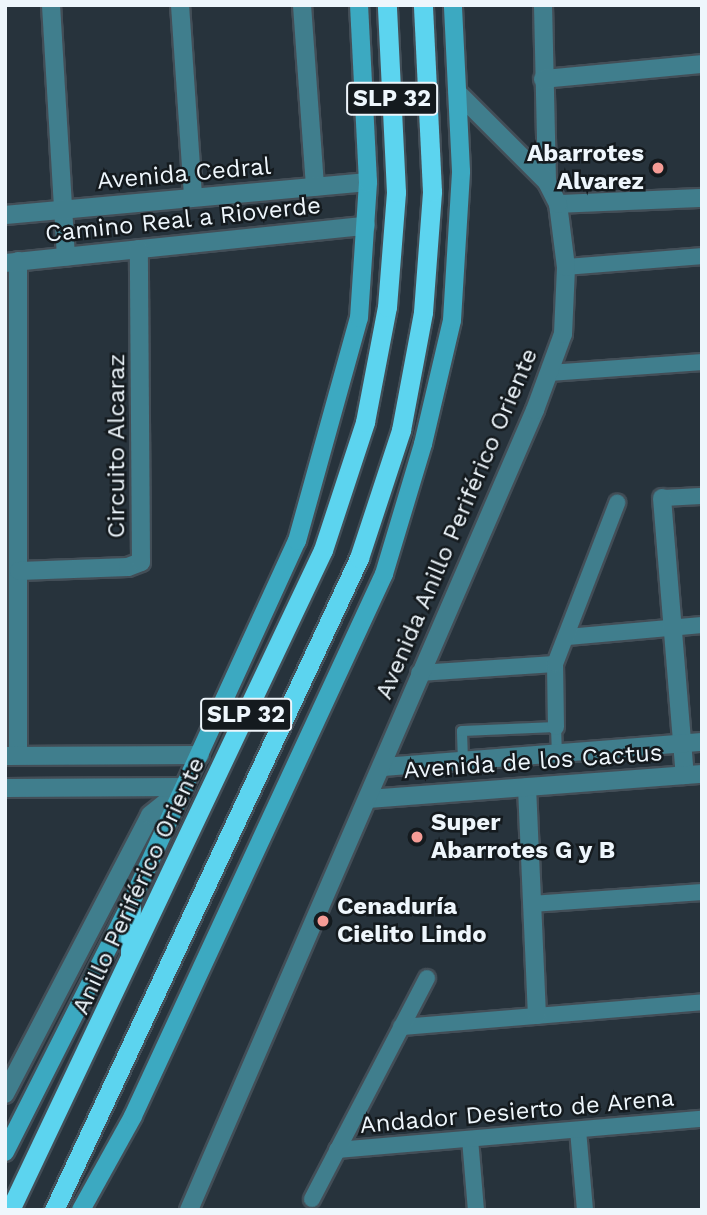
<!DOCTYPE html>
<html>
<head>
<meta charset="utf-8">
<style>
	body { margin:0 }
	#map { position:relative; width:707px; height:1215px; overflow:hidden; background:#27333c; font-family:"Work Sans",sans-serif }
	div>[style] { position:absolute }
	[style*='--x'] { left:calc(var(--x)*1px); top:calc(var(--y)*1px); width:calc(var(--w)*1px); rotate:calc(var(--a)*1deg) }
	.roads { filter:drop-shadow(2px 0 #434e57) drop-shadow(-2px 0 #434e57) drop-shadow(0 2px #434e57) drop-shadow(0 -2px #434e57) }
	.service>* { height:10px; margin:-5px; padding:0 5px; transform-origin:5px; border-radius:5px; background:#407e8d }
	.pedestrian>* { height:16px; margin:-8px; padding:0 8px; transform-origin:8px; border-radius:8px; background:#407e8d }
	.minor>* { height:18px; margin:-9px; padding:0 9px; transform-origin:9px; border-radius:9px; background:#407e8d }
	.tertiary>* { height:18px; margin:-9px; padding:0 9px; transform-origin:9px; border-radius:9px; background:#407e8d }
	.secondary>* { height:18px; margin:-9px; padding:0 9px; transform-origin:9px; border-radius:9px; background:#3ca9c1 }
	.trunk>* { height:19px; margin:-9.5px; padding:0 9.5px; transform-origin:9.5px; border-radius:9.5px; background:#5cd4ef }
	.dots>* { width:19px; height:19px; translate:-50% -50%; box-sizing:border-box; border:4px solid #141a1e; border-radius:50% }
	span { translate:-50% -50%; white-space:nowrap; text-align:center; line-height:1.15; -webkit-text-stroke:5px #141a1e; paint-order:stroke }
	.shield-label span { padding:2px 5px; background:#141a1e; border:2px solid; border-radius:5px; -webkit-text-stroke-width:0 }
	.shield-label { font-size:23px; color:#eef6fc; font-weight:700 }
	.poi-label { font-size:24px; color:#eef6fc; font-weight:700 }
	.right { translate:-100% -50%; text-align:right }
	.left { translate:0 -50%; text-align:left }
	.street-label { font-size:24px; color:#eef6fc }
	.frame { position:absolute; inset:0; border:7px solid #eef6fc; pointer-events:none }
</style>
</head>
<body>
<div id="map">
	<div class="roads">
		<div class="service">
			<div style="--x:463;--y:761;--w:30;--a:-92"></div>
			<div style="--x:462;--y:731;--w:94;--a:-2.4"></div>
			<div style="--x:556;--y:727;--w:26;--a:88"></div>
		</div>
		<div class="pedestrian">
			<div style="--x:566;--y:267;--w:136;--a:-4.6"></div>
			<div style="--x:550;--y:373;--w:152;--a:-4.1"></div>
			<div style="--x:662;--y:498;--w:40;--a:-2.9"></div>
			<div style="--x:567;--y:637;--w:136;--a:-5.1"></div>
			<div style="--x:419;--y:673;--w:136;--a:-3.8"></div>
			<div style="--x:556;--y:727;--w:63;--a:-90.9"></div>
			<div style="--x:555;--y:664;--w:173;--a:-68.9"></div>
			<div style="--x:532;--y:904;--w:170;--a:-4"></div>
			<div style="--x:401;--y:1027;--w:302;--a:-4.7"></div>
			<div style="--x:578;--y:1130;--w:80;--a:85"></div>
			<div style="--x:470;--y:1139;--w:71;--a:85.2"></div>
			<div style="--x:337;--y:1150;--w:366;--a:-4.9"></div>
			<div style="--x:312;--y:1199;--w:249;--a:-62.5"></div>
		</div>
		<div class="minor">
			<div style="--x:51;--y:5;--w:252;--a:86.6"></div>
			<div style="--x:180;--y:5;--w:192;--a:86.1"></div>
			<div style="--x:302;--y:5;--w:182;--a:85.9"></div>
			<div style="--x:543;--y:5;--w:177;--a:88.7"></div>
			<div style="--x:543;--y:79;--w:160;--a:-5.4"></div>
			<div style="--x:558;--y:204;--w:144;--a:-2.4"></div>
			<div style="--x:5;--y:215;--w:364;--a:-5.2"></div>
			<div style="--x:18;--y:261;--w:494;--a:90"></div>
			<div style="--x:5;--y:263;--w:363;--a:-5.9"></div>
			<div style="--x:662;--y:498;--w:278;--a:85.3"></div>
			<div style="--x:19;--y:571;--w:109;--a:-2.1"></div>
			<div style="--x:128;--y:567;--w:14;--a:-21"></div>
			<div style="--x:141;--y:562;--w:313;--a:-90.4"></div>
			<div style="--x:527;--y:787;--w:228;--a:87.5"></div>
			<div style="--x:5;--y:1094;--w:314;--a:-62.5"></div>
			<div style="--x:150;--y:815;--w:45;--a:-38.7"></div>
		</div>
		<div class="tertiary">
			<div style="--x:5;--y:756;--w:195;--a:-0.3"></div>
			<div style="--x:383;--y:767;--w:320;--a:-4.5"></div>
			<div style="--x:5;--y:788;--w:180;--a:-0.3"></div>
			<div style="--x:368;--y:799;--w:335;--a:-4.3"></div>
			<div style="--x:189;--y:1210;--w:872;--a:-66.61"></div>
			<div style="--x:535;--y:410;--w:81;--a:-69.8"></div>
			<div style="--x:563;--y:334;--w:67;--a:-87.4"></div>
			<div style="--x:566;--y:267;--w:64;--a:-97.2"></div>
			<div style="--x:558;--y:204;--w:25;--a:-117"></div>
			<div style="--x:547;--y:182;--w:127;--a:-135"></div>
		</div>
		<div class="secondary">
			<div style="--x:5;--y:1152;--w:279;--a:-63.2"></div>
			<div style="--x:131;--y:903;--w:398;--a:-65.4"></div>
			<div style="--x:297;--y:541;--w:231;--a:-74.5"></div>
			<div style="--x:359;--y:318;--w:136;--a:-86.2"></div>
			<div style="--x:368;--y:182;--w:177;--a:-92.9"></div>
			<div style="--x:81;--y:1210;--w:107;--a:-61"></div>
			<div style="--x:133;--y:1116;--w:597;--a:-65.15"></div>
			<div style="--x:384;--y:574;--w:136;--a:-73.3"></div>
			<div style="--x:423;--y:444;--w:127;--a:-76.8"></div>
			<div style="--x:452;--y:320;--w:149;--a:-86.5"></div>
			<div style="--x:461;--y:171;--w:166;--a:-92.8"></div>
		</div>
		<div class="trunk">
			<div style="--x:130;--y:954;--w:51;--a:-88.9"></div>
			<div style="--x:10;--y:1210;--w:730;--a:-64.63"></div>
			<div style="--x:323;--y:550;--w:135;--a:-71.8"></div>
			<div style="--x:365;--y:422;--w:117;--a:-79.2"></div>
			<div style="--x:387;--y:307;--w:115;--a:-85.5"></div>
			<div style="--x:396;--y:192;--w:187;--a:-92.8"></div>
			<div style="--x:54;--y:1210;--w:720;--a:-64.93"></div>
			<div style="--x:359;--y:558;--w:135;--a:-71.8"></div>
			<div style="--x:401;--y:430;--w:120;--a:-79.4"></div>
			<div style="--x:423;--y:312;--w:121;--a:-85.7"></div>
			<div style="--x:432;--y:191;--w:186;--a:-92.8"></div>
		</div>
	</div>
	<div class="dots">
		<div style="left:658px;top:168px;background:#f59c96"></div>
		<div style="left:417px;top:837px;background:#f59c96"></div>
		<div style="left:323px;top:921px;background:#f59c96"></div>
	</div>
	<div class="shield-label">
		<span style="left:392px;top:99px">SLP 32</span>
		<span style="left:246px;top:715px">SLP 32</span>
	</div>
	<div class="poi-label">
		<span class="right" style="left:644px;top:168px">Abarrotes<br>Alvarez</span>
		<span class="left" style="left:431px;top:837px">Super<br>Abarrotes G y B</span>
		<span class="left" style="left:337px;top:921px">Cenaduría<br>Cielito Lindo</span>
	</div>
	<div class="street-label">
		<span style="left:184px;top:174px;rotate:-5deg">Avenida Cedral</span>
		<span style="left:183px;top:220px;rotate:-6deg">Camino Real a Rioverde</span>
		<span style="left:117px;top:446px;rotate:-90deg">Circuito Alcaraz</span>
		<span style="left:457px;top:524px;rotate:-67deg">Avenida Anillo Periférico Oriente</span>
		<span style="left:533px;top:762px;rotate:-4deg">Avenida de los Cactus</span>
		<span style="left:139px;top:886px;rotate:-65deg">Anillo Periférico Oriente</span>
		<span style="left:517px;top:1112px;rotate:-5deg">Andador Desierto de Arena</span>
	</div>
	<div class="frame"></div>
</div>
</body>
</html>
